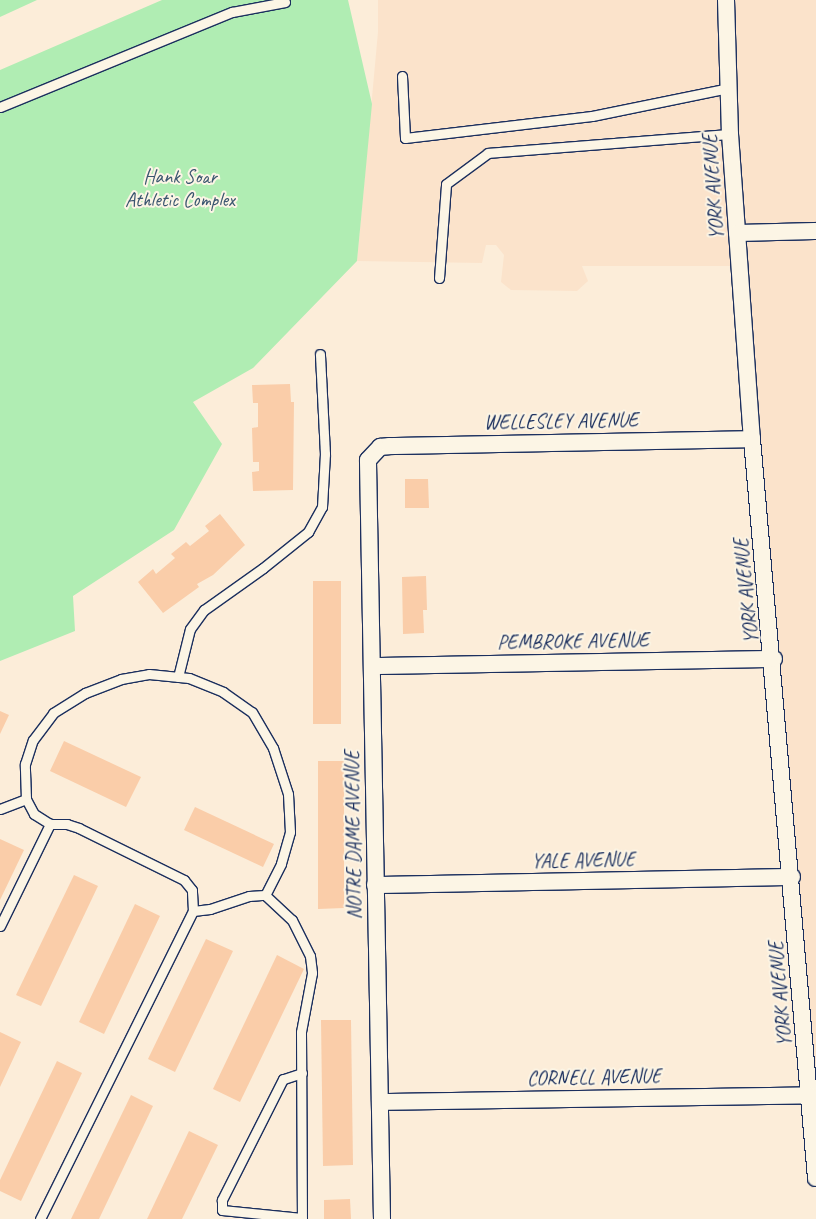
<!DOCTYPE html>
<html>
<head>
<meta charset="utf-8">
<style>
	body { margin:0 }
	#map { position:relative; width:816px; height:1219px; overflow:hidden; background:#fcedd9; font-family:Caveat,sans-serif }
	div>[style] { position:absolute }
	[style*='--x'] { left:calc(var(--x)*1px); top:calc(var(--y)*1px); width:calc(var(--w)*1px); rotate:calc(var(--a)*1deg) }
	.built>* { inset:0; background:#fbe3cb }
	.green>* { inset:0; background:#b0edb3 }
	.building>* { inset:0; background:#facda9 }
	.roads { filter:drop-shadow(1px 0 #1b2f5e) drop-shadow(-1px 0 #1b2f5e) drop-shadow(0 1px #1b2f5e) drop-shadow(0 -1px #1b2f5e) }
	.lane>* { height:9px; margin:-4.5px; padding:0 4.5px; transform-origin:4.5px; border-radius:4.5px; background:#fcf5e5 }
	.street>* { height:16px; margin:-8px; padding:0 8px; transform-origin:8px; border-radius:8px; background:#fcf5e5 }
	span { translate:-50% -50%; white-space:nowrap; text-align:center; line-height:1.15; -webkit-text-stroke:4px #fcf5e5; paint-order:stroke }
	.park-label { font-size:20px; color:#39556f }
	.street-label { font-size:20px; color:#1b2f5e }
</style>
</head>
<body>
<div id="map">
	<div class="built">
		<div style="clip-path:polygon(378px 0,816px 0,816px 1119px,742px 266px,582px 266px,588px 281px,577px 291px,511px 290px,501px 282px,504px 255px,496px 245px,486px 245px,482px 263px,357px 261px,378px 32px)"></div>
	</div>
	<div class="green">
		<div style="clip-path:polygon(0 0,37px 0,0 17px)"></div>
		<div style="clip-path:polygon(162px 0,348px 0,372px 104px,357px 261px,253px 368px,193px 402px,222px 444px,174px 530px,73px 596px,75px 631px,0 661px,0 70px)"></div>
	</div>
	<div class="building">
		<div style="clip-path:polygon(290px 384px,291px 402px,294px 402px,293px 490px,253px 491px,252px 472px,259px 471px,259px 462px,253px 462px,252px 428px,258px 427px,258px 403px,253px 403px,252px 385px)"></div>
		<div style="clip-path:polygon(405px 479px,428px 479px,429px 508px,405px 508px)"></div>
		<div style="clip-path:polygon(220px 514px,245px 545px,213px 575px,197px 584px,199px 587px,163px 613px,138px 582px,153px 569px,156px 574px,175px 558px,171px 554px,186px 542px,190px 546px,209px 531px,205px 526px)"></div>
		<div style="clip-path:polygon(426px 576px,427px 610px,423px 610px,424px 633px,403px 634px,402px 577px)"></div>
		<div style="clip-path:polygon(313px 581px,341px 581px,341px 724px,313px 724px)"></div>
		<div style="clip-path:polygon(0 711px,9px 715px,0 734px)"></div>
		<div style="clip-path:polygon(64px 741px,141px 777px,126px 807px,50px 771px)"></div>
		<div style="clip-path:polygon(318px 761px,344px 761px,344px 908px,318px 909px)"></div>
		<div style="clip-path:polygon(195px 807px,274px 844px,263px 867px,184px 830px)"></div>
		<div style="clip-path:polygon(0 839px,24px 850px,0 900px)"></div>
		<div style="clip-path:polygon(74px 875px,98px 886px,41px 1006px,16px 995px)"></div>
		<div style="clip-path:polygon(135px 904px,160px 916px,104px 1034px,79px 1022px)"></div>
		<div style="clip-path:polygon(206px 939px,233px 951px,175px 1072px,148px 1059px)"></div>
		<div style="clip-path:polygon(277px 955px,304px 969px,240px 1102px,213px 1089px)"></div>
		<div style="clip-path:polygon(321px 1020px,351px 1020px,353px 1165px,323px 1166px)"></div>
		<div style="clip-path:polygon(0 1032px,21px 1042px,0 1087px)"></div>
		<div style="clip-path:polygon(57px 1061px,82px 1073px,21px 1201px,0 1191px,0 1180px)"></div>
		<div style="clip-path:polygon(131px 1095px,153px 1106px,99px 1219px,71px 1219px)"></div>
		<div style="clip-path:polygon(189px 1131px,218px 1145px,182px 1219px,147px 1219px)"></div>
		<div style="clip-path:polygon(350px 1199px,351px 1219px,324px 1219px,324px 1200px)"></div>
	</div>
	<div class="roads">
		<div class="lane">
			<div style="--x:402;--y:76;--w:62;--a:87.2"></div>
			<div style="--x:405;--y:138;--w:188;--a:-6.7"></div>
			<div style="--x:592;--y:116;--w:139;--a:-11.6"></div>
			<div style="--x:0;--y:107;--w:251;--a:-22.3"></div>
			<div style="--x:232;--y:12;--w:54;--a:-10.7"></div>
			<div style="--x:439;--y:278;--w:94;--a:-85.7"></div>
			<div style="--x:446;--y:184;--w:52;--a:-36.4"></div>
			<div style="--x:488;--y:153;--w:243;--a:-4.5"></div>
			<div style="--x:178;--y:677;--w:49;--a:-76"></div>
			<div style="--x:190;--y:629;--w:24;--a:-54"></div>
			<div style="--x:204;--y:610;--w:72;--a:-35.4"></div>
			<div style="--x:263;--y:568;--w:58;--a:-38.7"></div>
			<div style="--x:308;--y:532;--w:29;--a:-61"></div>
			<div style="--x:322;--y:507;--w:53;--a:-86.8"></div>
			<div style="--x:325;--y:454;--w:100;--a:-92.9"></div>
			<div style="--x:0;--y:809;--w:28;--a:-21"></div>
			<div style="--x:193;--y:911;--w:17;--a:-7"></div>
			<div style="--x:210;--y:909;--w:41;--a:-18.4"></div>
			<div style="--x:249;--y:896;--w:16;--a:-4"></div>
			<div style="--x:265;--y:895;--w:37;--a:43"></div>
			<div style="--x:292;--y:920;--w:40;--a:63.4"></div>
			<div style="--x:310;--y:956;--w:17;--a:83"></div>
			<div style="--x:312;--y:973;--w:60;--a:100.6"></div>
			<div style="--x:301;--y:1032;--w:187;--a:89.7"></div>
			<div style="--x:0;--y:926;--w:114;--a:-63.9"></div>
			<div style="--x:302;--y:1073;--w:20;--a:162"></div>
			<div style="--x:283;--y:1079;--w:136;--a:116.8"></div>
			<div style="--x:222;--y:1200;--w:10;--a:90"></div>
			<div style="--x:222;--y:1210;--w:80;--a:5.7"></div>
			<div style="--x:40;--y:1219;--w:344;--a:-63.6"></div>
			<div style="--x:193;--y:911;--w:21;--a:-93"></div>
			<div style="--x:192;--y:890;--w:13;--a:-129"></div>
			<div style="--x:184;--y:880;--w:117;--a:-153.7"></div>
			<div style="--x:79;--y:828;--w:13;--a:-162"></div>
			<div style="--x:67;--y:824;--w:17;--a:180"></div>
			<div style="--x:50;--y:824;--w:19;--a:-148"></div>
			<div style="--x:34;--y:814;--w:17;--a:-118"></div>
			<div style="--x:26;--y:799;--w:35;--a:-92"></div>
			<div style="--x:25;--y:764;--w:25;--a:-72"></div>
			<div style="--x:33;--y:740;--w:34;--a:-53"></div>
			<div style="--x:53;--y:713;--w:38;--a:-32"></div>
			<div style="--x:85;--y:693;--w:39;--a:-21"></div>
			<div style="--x:121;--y:679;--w:28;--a:-10"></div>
			<div style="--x:149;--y:674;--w:40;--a:5.7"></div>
			<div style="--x:189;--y:678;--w:37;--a:22"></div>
			<div style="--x:223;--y:692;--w:35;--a:35"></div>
			<div style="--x:252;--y:712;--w:42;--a:59.7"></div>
			<div style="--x:273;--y:748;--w:48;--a:71.9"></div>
			<div style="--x:288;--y:794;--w:38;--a:87"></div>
			<div style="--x:290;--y:832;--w:33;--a:106"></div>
			<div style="--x:281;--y:864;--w:35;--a:117"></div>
		</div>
		<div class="street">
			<div style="--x:726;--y:0;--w:134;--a:88.3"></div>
			<div style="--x:730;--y:134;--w:306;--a:85.9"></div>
			<div style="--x:752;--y:439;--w:742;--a:85.05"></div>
			<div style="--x:737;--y:233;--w:79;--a:-1.5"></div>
			<div style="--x:373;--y:666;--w:401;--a:-1"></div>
			<div style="--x:375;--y:885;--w:417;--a:-1.1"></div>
			<div style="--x:380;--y:1102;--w:429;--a:-0.9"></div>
			<div style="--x:382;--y:1219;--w:759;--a:-91.06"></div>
			<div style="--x:368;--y:460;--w:18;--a:-47"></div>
			<div style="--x:380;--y:447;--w:10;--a:-6"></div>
			<div style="--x:390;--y:446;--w:362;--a:-1.1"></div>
		</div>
	</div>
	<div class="park-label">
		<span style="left:180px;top:188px">Hank Soar<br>Athletic Complex</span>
	</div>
	<div class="street-label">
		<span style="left:713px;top:187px;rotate:-94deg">YORK AVENUE</span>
		<span style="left:561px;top:421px;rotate:-1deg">WELLESLEY AVENUE</span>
		<span style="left:746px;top:591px;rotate:-96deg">YORK AVENUE</span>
		<span style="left:573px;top:641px;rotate:-1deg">PEMBROKE AVENUE</span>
		<span style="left:353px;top:835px;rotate:-91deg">NOTRE DAME AVENUE</span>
		<span style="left:583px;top:860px;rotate:-1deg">YALE AVENUE</span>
		<span style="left:780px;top:994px;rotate:-95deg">YORK AVENUE</span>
		<span style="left:594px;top:1077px;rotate:-1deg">CORNELL AVENUE</span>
	</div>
</div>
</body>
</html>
